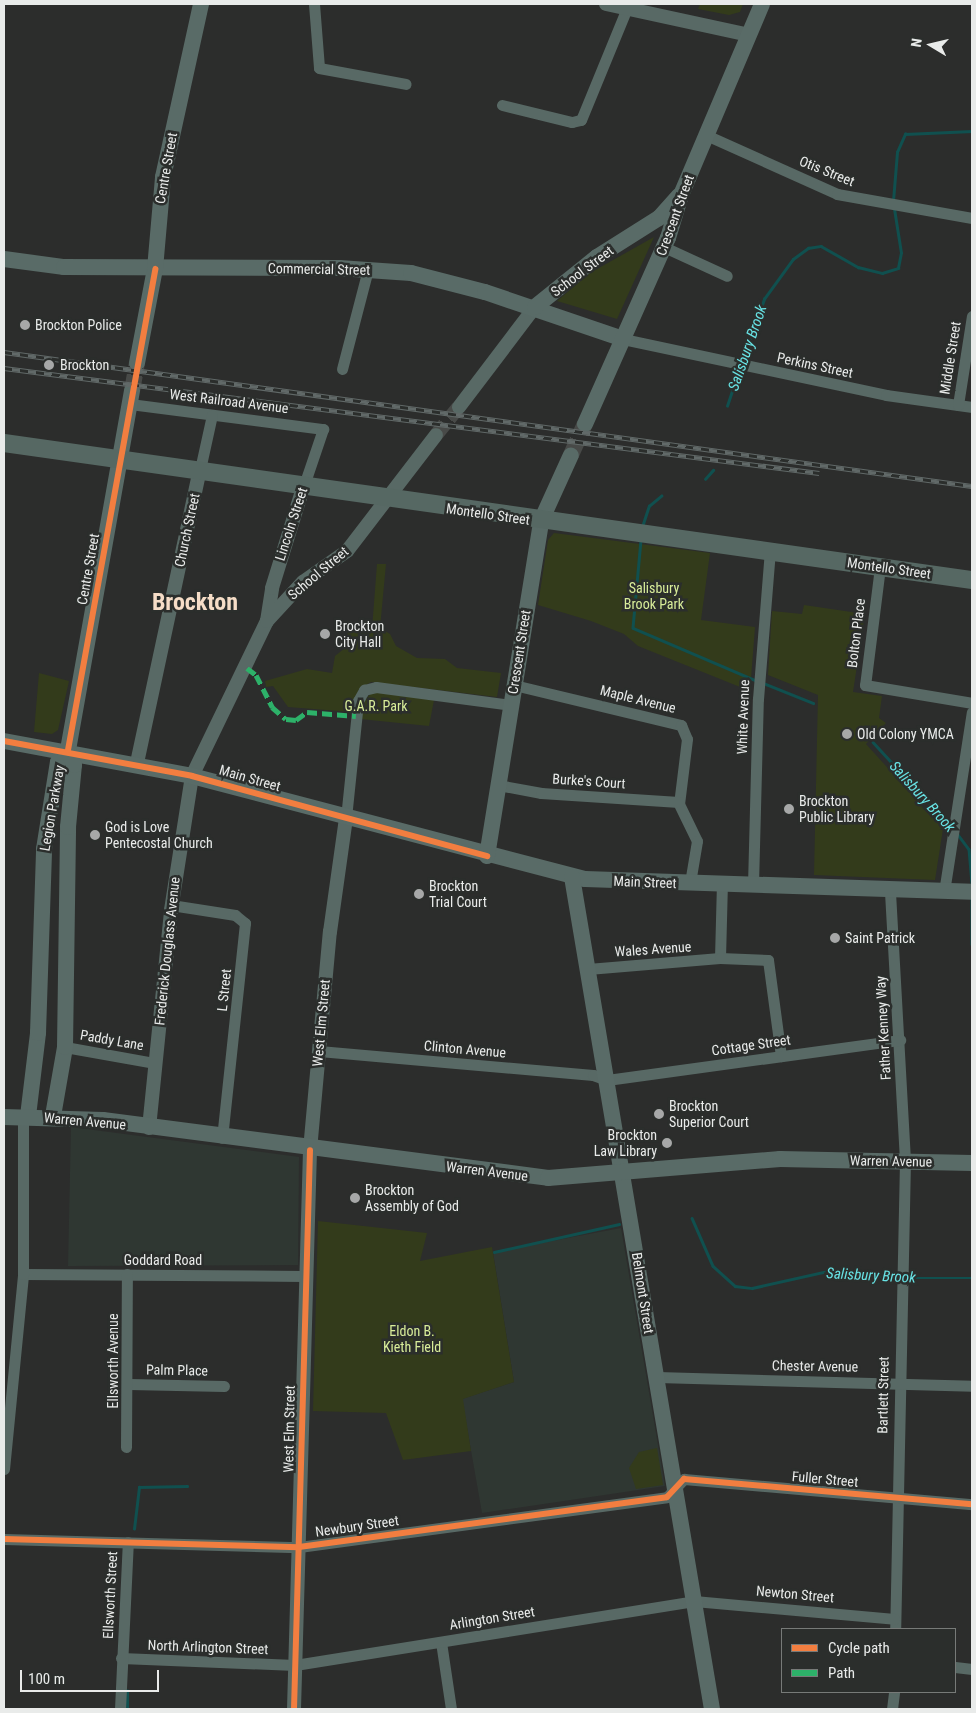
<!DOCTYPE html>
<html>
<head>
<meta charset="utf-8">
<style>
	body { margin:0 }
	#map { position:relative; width:976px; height:1713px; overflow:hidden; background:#2c2d2c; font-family:"Roboto Condensed",sans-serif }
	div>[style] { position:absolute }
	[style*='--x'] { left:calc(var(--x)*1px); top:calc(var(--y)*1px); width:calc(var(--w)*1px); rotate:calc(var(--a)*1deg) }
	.built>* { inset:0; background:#2f3732 }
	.green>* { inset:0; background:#333b1b }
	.stream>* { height:2.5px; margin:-1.25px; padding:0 1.25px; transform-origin:1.25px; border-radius:1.25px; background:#10504f }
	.tertiary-tunnel>* { height:14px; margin-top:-7px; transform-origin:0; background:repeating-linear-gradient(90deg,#484a48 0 14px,transparent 0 21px) }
	.secondary-tunnel>* { height:16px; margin-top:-8px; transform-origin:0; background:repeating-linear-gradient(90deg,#484a48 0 16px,transparent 0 24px) }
	.minor>* { height:11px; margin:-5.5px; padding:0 5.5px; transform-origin:5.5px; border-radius:5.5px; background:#586965 }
	.tertiary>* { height:14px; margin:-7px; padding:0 7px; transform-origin:7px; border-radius:7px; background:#586965 }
	.secondary>* { height:16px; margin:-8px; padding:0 8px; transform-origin:8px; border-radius:8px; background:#596b67 }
	.primary>* { height:18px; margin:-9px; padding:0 9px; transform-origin:9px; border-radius:9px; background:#566863 }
	.rail>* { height:4.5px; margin-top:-2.25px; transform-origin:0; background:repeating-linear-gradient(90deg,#2b2e2c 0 8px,#616968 0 16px); box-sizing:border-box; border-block:1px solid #616968 }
	.quiet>* { height:5px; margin-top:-2.5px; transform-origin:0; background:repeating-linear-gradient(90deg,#2db169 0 10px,transparent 0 15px) }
	.cycleway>* { height:6px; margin:-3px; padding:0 3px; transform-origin:3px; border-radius:3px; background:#f27e40 }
	.dots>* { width:14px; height:14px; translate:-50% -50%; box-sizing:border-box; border:2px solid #2b2e2c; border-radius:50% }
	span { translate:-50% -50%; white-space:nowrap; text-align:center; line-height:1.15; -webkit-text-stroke:5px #2b2e2c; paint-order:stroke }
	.street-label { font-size:14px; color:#e9ebea }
	.poi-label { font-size:14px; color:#e9ebea }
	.left { translate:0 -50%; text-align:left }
	.right { translate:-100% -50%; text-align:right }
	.park-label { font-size:14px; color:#d8ed99 }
	.water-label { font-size:15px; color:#68e3e5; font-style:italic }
	.town-label { font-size:24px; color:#f6ddc7; font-weight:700 }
	.frame { position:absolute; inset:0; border:5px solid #e9ebea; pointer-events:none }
	.legend { position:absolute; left:781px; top:1628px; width:175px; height:65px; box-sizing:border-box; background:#2b2e2c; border:1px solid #777a78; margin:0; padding:6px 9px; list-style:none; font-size:15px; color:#e9ebea }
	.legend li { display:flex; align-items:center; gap:10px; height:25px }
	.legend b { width:25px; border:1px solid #777a78 }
	.north { position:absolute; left:906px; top:20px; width:50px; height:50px; -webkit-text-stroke:4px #2b2e2c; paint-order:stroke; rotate:279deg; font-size:14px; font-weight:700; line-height:20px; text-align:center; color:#e9ebea }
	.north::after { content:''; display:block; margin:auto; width:18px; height:22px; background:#e9ebea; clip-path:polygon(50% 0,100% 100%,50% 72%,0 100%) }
	.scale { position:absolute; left:20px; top:1670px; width:139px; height:22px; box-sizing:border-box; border:2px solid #e9ebea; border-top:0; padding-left:6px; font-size:15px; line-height:18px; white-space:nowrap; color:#e9ebea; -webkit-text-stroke:4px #2b2e2c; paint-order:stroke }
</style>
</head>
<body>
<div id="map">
	<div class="built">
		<div style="clip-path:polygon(71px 1127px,299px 1157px,298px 1265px,68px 1266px)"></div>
		<div style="clip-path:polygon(621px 1228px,665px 1486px,482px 1513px,462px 1399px,514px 1382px,493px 1252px)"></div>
	</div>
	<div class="green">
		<div style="clip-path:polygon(700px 4px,743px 4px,740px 12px,729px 15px,698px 9px)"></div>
		<div style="clip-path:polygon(654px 237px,617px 319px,557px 301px,590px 273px)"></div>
		<div style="clip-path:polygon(554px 533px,710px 553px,701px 620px,755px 627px,750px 691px,638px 646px,624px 634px,591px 621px,538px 605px,548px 540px)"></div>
		<div style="clip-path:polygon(377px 564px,386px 564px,380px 628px,390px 634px,396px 646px,417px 658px,445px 659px,457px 668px,501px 673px,497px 697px,371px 682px,359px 689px,352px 712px,288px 707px,273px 686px,266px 687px,265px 681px,307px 669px,332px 673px,335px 656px,345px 648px,349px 626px,372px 629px)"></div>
		<div style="clip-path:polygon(804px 605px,865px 614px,853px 692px,882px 696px,879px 718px,886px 723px,866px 744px,943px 829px,935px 880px,814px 875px,818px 695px,768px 675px,772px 611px,802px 614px)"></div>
		<div style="clip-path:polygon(39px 673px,69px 681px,58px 730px,52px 734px,34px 732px)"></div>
		<div style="clip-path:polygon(373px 691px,434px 700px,429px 726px,360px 719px,362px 703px)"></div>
		<div style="clip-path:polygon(318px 1221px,427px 1233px,420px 1261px,492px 1247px,514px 1382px,463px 1399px,471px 1451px,403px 1460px,386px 1413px,313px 1411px)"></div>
		<div style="clip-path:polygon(657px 1448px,663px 1485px,636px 1489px,629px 1468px,639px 1452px)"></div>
	</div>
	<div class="stream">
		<div style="--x:893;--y:201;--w:49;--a:-85.3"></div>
		<div style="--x:897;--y:152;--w:20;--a:-66"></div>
		<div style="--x:905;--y:134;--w:67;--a:-2.6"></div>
		<div style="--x:743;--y:360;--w:65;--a:-71"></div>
		<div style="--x:764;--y:299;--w:49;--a:-54.1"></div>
		<div style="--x:793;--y:259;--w:19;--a:-36"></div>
		<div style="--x:808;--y:248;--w:13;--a:-9"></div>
		<div style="--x:821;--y:246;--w:43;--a:29.6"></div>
		<div style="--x:858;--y:267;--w:25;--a:14"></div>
		<div style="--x:882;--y:273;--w:17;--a:-17"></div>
		<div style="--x:898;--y:268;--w:15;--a:-79"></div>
		<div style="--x:901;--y:253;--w:45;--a:-99"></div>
		<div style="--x:727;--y:406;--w:41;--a:-71.6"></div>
		<div style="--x:705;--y:479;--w:12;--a:-48"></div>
		<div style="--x:642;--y:527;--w:22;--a:-72"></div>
		<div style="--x:649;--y:506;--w:16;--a:-40"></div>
		<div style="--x:641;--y:540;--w:88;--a:95.2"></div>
		<div style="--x:633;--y:628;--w:133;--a:23.1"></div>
		<div style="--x:763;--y:683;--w:54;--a:21.8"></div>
		<div style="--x:873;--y:742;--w:115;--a:47.5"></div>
		<div style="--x:956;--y:832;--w:21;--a:53"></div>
		<div style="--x:969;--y:849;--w:38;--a:85"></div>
		<div style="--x:972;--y:898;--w:46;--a:90"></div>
		<div style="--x:692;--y:1218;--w:52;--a:66.4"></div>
		<div style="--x:713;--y:1266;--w:30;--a:42"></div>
		<div style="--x:735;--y:1286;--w:17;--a:7"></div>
		<div style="--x:752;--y:1288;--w:78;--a:-12.6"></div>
		<div style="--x:828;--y:1271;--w:72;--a:5.6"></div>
		<div style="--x:494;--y:1252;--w:128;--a:-12.6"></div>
		<div style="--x:905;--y:1278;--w:67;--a:0"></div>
		<div style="--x:134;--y:1529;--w:42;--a:-83.2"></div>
		<div style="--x:139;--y:1487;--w:48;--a:-1.2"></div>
		<div style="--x:127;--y:1709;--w:18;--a:-90"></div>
	</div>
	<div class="tertiary-tunnel">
		<div style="--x:436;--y:435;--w:36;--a:-51"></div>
	</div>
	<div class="secondary-tunnel">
		<div style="--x:132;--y:391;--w:28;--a:-80"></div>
		<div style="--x:571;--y:455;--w:34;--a:-66"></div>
	</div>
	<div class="minor">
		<div style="--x:314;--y:4;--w:64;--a:85.5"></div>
		<div style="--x:319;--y:68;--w:88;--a:10.4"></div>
		<div style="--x:502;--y:105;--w:72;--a:13.7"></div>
		<div style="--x:572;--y:122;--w:9;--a:-13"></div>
		<div style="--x:581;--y:120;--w:121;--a:-67.7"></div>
		<div style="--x:706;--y:135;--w:144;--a:24.2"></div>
		<div style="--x:837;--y:194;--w:137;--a:10.1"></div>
		<div style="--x:664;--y:247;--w:69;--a:24.7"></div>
		<div style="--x:623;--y:339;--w:269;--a:12"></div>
		<div style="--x:886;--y:395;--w:87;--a:7.9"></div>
		<div style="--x:342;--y:369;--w:103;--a:-75.4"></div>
		<div style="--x:130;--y:404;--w:195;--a:7.4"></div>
		<div style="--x:323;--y:429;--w:62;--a:108.7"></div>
		<div style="--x:958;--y:405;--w:90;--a:-81.1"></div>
		<div style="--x:199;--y:474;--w:60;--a:-77.6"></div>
		<div style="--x:880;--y:567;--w:119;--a:97.2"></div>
		<div style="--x:865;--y:685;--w:109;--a:9.5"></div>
		<div style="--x:514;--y:685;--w:172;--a:13.5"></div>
		<div style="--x:681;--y:725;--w:15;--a:67"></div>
		<div style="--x:687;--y:739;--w:65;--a:97"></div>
		<div style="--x:679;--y:804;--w:41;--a:64.1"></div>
		<div style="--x:697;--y:841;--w:43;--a:99.5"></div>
		<div style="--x:498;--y:785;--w:44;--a:10.5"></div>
		<div style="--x:541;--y:793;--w:138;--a:3.7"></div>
		<div style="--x:346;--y:818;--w:118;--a:-84.1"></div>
		<div style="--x:358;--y:701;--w:13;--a:-61"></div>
		<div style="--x:364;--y:690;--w:12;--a:-14"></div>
		<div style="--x:376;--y:687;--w:136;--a:7.6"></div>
		<div style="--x:753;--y:885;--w:186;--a:-88.5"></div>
		<div style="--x:758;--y:699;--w:148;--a:-85.4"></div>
		<div style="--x:890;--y:892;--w:269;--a:86.8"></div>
		<div style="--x:905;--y:1161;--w:468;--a:91.2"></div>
		<div style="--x:944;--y:892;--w:182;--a:-81.2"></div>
		<div style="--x:171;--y:905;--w:65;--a:8.9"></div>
		<div style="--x:235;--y:915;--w:13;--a:39"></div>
		<div style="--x:245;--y:923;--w:216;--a:96.1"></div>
		<div style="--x:720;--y:958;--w:74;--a:-88.5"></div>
		<div style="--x:588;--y:969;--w:132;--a:-4.8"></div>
		<div style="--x:720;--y:958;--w:48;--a:2.4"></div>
		<div style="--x:768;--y:960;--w:97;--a:82.3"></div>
		<div style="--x:65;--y:1047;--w:90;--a:10.2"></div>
		<div style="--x:319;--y:1051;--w:275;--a:5"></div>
		<div style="--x:593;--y:1075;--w:15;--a:20"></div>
		<div style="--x:607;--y:1080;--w:296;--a:-7.8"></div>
		<div style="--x:23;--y:1274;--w:281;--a:0.4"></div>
		<div style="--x:657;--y:1377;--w:315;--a:1.6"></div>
		<div style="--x:129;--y:1384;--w:95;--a:1.2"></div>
		<div style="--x:126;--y:1447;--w:173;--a:-89.7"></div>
		<div style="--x:4;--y:1469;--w:196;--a:-84.4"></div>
		<div style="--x:23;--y:1274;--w:158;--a:-90"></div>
		<div style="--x:4;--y:1539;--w:295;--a:1.6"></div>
		<div style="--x:299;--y:1547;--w:371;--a:-7.7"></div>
		<div style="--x:667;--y:1497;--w:25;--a:-47"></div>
		<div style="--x:684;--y:1479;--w:289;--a:5"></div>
		<div style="--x:441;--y:1642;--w:68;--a:81.5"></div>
		<div style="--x:121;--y:1658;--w:174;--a:2.3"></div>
		<div style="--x:295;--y:1665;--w:404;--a:-9.1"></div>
		<div style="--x:694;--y:1601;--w:201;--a:5.1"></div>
		<div style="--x:955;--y:1667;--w:17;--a:7"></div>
		<div style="--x:120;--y:1709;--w:167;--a:-87.3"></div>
		<div style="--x:892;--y:1709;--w:17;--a:-83"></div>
	</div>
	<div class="tertiary">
		<div style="--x:606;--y:4;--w:146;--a:12.2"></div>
		<div style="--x:459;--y:407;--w:126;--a:-52.8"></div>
		<div style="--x:267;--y:621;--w:33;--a:-81"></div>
		<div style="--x:272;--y:588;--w:105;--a:-72.8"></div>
		<div style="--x:137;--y:763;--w:296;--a:-77.9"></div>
		<div style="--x:149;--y:1128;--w:219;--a:-84.2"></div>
		<div style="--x:171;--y:910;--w:136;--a:-81.1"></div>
		<div style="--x:192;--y:776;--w:172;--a:-64.2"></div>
		<div style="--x:267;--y:621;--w:53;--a:-47.3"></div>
		<div style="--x:303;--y:582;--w:54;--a:-35.2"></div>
		<div style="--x:347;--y:551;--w:146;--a:-52.5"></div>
		<div style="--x:294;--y:1709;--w:559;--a:-88.36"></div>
		<div style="--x:310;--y:1150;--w:219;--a:-84.8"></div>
		<div style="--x:330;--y:932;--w:115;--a:-82"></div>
	</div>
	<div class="secondary">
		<div style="--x:4;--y:259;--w:61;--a:7.6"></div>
		<div style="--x:64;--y:267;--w:275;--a:0.2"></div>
		<div style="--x:339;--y:268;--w:72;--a:4"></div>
		<div style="--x:411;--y:273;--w:76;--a:14.4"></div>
		<div style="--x:485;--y:292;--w:146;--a:18.8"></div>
		<div style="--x:535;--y:307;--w:80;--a:-38.9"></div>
		<div style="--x:597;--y:257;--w:73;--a:-32.2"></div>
		<div style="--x:659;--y:218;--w:30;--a:-48"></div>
		<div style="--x:137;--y:363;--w:96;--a:-79.2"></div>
		<div style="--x:155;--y:269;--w:92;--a:-85"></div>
		<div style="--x:163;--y:177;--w:177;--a:-77.6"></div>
		<div style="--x:585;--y:424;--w:204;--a:-66"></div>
		<div style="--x:668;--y:238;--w:45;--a:-73.2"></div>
		<div style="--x:681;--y:195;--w:207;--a:-67"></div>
		<div style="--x:4;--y:741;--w:191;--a:10.5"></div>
		<div style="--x:192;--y:776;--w:406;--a:14.7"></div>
		<div style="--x:585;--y:879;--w:387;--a:1.9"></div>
		<div style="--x:487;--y:856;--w:339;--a:-80.8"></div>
		<div style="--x:541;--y:521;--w:72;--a:-65.6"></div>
		<div style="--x:572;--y:877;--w:844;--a:80.45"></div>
		<div style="--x:28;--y:1116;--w:84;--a:-83.1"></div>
		<div style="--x:38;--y:1033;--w:184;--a:-88.1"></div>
		<div style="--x:44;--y:849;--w:88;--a:-80.9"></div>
		<div style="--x:58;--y:762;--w:16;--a:-50"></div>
		<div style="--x:68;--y:750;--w:365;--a:-79.9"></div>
		<div style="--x:53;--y:1116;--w:70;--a:-80.1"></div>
		<div style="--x:65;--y:1047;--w:220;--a:-89.2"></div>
		<div style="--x:68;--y:827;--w:62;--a:-84.5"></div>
		<div style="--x:74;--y:765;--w:16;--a:-112"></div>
		<div style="--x:4;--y:1117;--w:99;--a:1.7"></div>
		<div style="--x:103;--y:1120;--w:449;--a:7.4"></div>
		<div style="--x:548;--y:1178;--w:233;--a:-4.7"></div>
		<div style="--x:780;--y:1159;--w:192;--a:1.2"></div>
	</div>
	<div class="primary">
		<div style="--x:4;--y:443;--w:978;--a:8.06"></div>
	</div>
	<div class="rail">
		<div style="--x:4;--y:352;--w:977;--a:7.88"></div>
		<div style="--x:4;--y:368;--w:822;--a:7.34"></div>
	</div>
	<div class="quiet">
		<div style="--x:247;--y:668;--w:11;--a:38"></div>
		<div style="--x:256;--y:675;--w:36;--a:63"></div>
		<div style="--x:272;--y:707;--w:18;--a:41"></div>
		<div style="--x:286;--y:719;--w:10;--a:6"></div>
		<div style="--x:296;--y:720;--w:14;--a:-36"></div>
		<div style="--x:307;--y:712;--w:49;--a:4.7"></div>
	</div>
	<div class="cycleway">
		<div style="--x:4;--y:741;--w:191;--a:10.5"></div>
		<div style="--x:192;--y:776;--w:306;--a:15.2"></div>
		<div style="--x:68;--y:750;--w:489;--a:-79.7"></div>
		<div style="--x:4;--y:1539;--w:295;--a:1.6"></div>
		<div style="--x:299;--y:1547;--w:371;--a:-7.7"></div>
		<div style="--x:667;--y:1497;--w:25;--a:-47"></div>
		<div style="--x:684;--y:1479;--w:289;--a:5"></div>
		<div style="--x:294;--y:1709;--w:559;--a:-88.36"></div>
	</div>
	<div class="dots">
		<div style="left:25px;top:325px;background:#a7a8a8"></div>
		<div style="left:49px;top:365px;background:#a7a8a8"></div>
		<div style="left:325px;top:634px;background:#a7a8a8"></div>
		<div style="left:847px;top:734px;background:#a7a8a8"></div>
		<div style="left:789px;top:809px;background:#a7a8a8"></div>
		<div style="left:95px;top:835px;background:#a7a8a8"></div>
		<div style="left:419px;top:894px;background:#a7a8a8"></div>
		<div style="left:835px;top:938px;background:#a7a8a8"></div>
		<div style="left:659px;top:1114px;background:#a7a8a8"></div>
		<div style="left:667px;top:1143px;background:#a7a8a8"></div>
		<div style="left:355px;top:1198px;background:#a7a8a8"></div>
	</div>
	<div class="street-label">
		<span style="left:166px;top:168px;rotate:-80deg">Centre Street</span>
		<span style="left:827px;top:171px;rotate:22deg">Otis Street</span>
		<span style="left:675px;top:215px;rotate:-70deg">Crescent Street</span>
		<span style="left:319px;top:269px;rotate:1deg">Commercial Street</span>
		<span style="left:582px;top:271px;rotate:-37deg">School Street</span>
		<span style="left:950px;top:358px;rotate:-81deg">Middle Street</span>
		<span style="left:815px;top:365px;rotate:12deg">Perkins Street</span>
		<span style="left:229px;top:401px;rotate:7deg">West Railroad Avenue</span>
		<span style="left:488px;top:514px;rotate:8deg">Montello Street</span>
		<span style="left:291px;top:524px;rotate:-72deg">Lincoln Street</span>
		<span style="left:187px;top:530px;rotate:-78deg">Church Street</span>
		<span style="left:889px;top:568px;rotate:8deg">Montello Street</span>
		<span style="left:88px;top:569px;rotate:-80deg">Centre Street</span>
		<span style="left:318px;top:573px;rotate:-40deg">School Street</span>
		<span style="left:856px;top:633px;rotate:-83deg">Bolton Place</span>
		<span style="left:519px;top:652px;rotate:-81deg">Crescent Street</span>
		<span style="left:638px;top:699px;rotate:14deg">Maple Avenue</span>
		<span style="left:743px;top:717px;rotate:-88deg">White Avenue</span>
		<span style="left:250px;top:778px;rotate:16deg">Main Street</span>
		<span style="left:589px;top:781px;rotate:4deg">Burke's Court</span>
		<span style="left:52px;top:808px;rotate:-80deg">Legion Parkway</span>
		<span style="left:645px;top:882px;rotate:2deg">Main Street</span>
		<span style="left:653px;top:949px;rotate:-4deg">Wales Avenue</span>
		<span style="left:167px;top:951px;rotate:-84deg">Frederick Douglass Avenue</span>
		<span style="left:224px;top:990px;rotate:-84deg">L Street</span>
		<span style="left:321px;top:1023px;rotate:-85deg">West Elm Street</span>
		<span style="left:883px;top:1028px;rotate:-93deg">Father Kenney Way</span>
		<span style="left:112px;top:1040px;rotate:10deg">Paddy Lane</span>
		<span style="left:751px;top:1045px;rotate:-8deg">Cottage Street</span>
		<span style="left:465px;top:1049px;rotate:5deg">Clinton Avenue</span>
		<span style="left:85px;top:1121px;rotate:5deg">Warren Avenue</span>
		<span style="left:891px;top:1161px;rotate:1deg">Warren Avenue</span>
		<span style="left:487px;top:1171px;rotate:7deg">Warren Avenue</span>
		<span style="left:163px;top:1260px">Goddard Road</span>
		<span style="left:643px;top:1293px;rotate:81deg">Belmont Street</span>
		<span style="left:113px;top:1361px;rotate:-90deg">Ellsworth Avenue</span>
		<span style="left:815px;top:1366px;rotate:1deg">Chester Avenue</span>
		<span style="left:177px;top:1370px;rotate:1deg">Palm Place</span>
		<span style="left:883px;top:1395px;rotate:-89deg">Bartlett Street</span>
		<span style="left:289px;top:1429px;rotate:-89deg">West Elm Street</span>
		<span style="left:825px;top:1479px;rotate:5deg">Fuller Street</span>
		<span style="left:357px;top:1526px;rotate:-8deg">Newbury Street</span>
		<span style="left:795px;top:1594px;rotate:5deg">Newton Street</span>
		<span style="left:110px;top:1595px;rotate:-87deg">Ellsworth Street</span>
		<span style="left:492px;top:1618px;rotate:-9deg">Arlington Street</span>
		<span style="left:208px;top:1647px;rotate:2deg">North Arlington Street</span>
	</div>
	<div class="poi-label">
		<span class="left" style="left:35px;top:325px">Brockton Police</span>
		<span class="left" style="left:60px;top:365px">Brockton</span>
		<span class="left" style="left:335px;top:634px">Brockton<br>City Hall</span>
		<span class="left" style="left:857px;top:734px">Old Colony YMCA</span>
		<span class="left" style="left:799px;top:809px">Brockton<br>Public Library</span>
		<span class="left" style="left:105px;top:835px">God is Love<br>Pentecostal Church</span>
		<span class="left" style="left:429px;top:894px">Brockton<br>Trial Court</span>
		<span class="left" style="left:845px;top:938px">Saint Patrick</span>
		<span class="left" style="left:669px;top:1114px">Brockton<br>Superior Court</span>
		<span class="right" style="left:657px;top:1143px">Brockton<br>Law Library</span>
		<span class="left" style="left:365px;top:1198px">Brockton<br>Assembly of God</span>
	</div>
	<div class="park-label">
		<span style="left:654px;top:596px">Salisbury<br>Brook Park</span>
		<span style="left:376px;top:706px">G.A.R. Park</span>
		<span style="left:412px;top:1339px">Eldon B.<br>Kieth Field</span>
	</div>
	<div class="water-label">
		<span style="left:748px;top:348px;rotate:-71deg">Salisbury Brook</span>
		<span style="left:922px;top:797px;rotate:48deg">Salisbury Brook</span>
		<span style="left:871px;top:1276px;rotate:3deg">Salisbury Brook</span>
	</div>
	<div class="town-label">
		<span style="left:195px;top:603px">Brockton</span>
	</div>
	<div class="frame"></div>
	<ul class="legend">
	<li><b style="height:6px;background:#f27e40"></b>Cycle path</li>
	<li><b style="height:6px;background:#2db169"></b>Path</li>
	</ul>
	<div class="north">N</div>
	<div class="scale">100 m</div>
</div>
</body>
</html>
